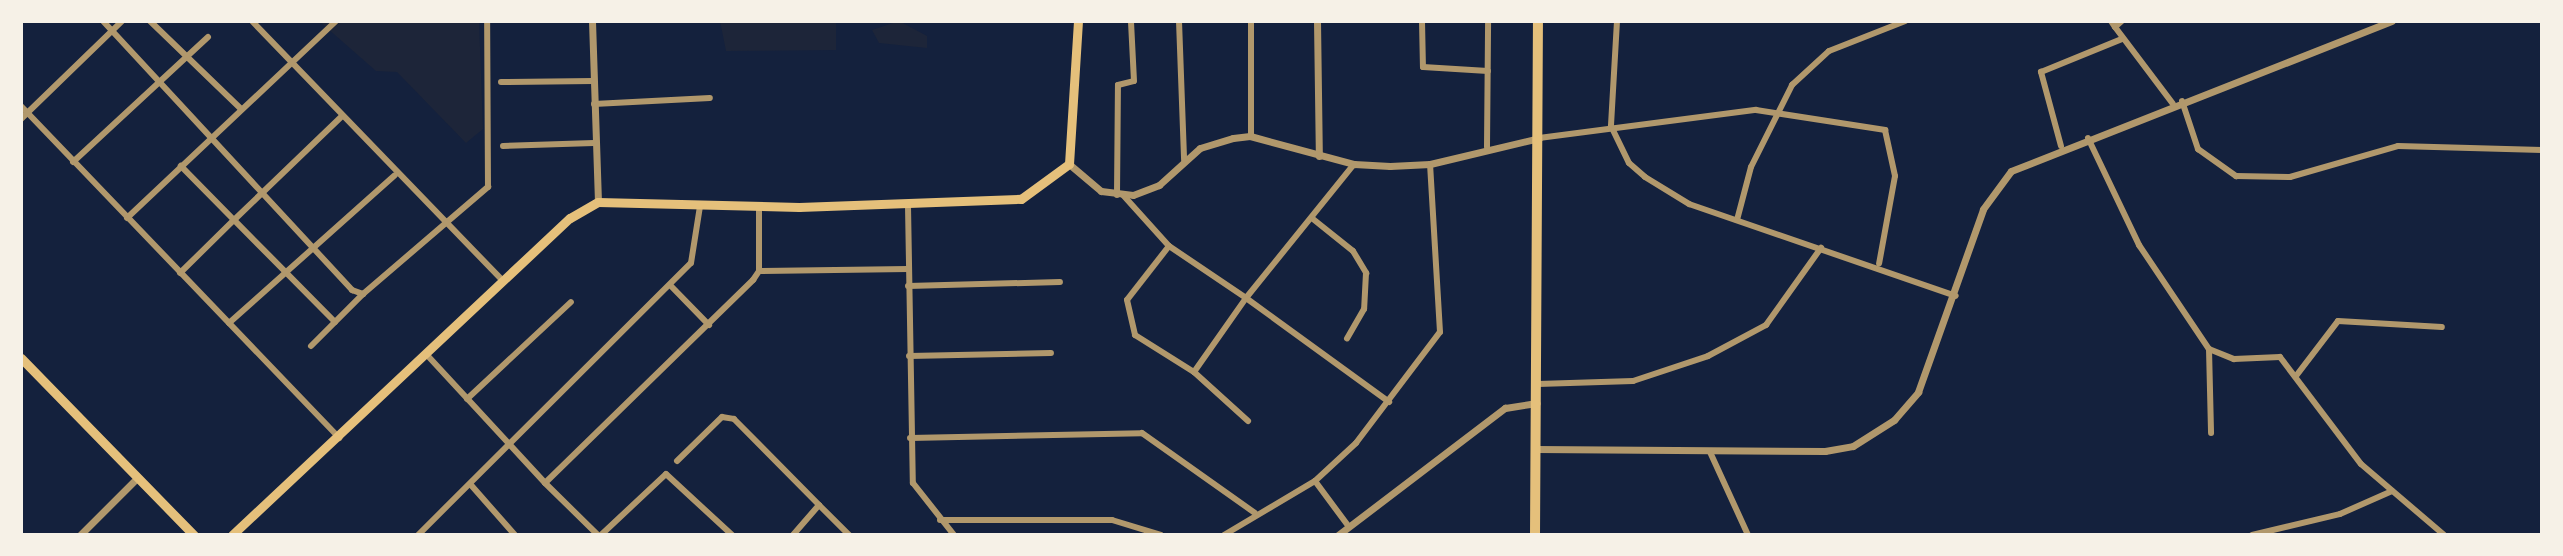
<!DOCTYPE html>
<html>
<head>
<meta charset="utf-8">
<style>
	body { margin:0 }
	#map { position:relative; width:2563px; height:556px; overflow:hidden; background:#14213d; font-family:"Nunito Sans",sans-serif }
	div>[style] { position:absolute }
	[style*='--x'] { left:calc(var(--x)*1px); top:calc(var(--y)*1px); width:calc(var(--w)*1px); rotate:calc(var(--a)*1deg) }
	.green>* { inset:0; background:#1d2539 }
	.minor>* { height:6px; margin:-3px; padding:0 3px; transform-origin:3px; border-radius:3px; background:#b1986c }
	.tertiary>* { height:7px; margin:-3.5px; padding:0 3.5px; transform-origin:3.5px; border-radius:3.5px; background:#b1986c }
	.secondary>* { height:9px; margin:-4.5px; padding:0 4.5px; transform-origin:4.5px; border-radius:4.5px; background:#e5c07b }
	.primary>* { height:10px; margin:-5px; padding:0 5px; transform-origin:5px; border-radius:5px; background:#e5c07b }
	span { translate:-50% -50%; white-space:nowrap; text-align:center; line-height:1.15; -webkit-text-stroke:5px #f6f1e7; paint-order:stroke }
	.frame { position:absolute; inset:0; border:23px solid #f6f1e7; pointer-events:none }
</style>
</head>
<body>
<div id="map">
	<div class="green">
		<div style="clip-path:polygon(319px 21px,479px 21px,483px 129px,466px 143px,397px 72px,376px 71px)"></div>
		<div style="clip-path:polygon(720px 21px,836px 21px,836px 50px,726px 51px)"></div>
		<div style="clip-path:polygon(899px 21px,927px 36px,927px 48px,879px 43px,872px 30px)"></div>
	</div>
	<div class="minor">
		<div style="--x:103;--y:21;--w:367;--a:47.2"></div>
		<div style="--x:352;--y:290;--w:12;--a:20"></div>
		<div style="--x:363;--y:294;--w:165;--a:-40.6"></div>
		<div style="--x:488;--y:187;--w:166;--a:-90.3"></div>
		<div style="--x:150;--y:21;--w:127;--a:44"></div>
		<div style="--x:252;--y:21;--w:361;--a:46"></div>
		<div style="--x:1179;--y:21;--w:139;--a:87.9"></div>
		<div style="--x:1422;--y:21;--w:46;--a:88.8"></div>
		<div style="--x:1423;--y:67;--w:65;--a:3.5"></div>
		<div style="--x:1617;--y:21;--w:105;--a:93.3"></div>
		<div style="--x:1611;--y:126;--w:41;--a:64.1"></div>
		<div style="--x:1629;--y:163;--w:21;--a:41"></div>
		<div style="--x:1645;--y:177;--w:52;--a:31.5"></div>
		<div style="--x:1689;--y:204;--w:282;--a:19"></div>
		<div style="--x:2111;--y:21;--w:7;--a:56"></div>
		<div style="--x:2115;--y:27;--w:9;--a:-41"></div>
		<div style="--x:2115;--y:27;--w:96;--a:53"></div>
		<div style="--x:501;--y:82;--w:92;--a:-0.6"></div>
		<div style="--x:2182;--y:101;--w:51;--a:71.6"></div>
		<div style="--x:2198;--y:149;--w:47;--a:35.4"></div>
		<div style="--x:2236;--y:176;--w:54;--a:1.1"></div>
		<div style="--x:2290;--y:177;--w:112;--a:-16"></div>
		<div style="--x:2398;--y:146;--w:144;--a:1.6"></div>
		<div style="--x:594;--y:104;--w:116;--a:-3"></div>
		<div style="--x:21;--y:106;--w:460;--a:46.2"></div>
		<div style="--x:21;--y:119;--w:141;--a:-44.1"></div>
		<div style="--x:1251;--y:136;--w:115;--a:-90"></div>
		<div style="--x:1539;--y:138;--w:219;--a:-7.4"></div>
		<div style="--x:1756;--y:110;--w:131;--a:8.8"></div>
		<div style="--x:1885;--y:130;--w:47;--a:77.7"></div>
		<div style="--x:1895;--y:176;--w:89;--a:100.3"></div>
		<div style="--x:2088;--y:138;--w:119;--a:64.5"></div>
		<div style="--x:2139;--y:245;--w:125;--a:56.1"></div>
		<div style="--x:2209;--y:349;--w:27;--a:22"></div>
		<div style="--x:2234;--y:359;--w:46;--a:-2.5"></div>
		<div style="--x:2280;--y:357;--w:134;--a:52.9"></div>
		<div style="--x:2361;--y:464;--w:109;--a:40.5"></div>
		<div style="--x:503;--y:146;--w:91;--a:-1.9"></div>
		<div style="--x:2061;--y:146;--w:77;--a:-105.1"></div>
		<div style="--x:2041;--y:72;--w:87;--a:-22.2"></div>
		<div style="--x:1487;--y:147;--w:126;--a:-89.5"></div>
		<div style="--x:73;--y:162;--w:184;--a:-42.8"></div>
		<div style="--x:1117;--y:195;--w:110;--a:-89.5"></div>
		<div style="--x:1118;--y:85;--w:16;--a:-14"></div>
		<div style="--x:1134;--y:81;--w:60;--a:-92.9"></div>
		<div style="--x:1123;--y:195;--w:69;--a:48"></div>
		<div style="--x:1169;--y:246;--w:93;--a:34"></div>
		<div style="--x:1246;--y:298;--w:172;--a:-51.1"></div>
		<div style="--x:908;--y:206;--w:277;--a:89"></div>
		<div style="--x:913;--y:483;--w:66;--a:51.7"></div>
		<div style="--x:127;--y:218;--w:287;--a:-43.3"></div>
		<div style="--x:1313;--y:219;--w:51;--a:38.7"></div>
		<div style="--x:1353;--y:251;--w:26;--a:59"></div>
		<div style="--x:1366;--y:273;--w:36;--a:93"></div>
		<div style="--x:1364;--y:309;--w:34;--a:120"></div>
		<div style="--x:1737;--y:220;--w:55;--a:-75.2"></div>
		<div style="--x:1751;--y:167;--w:92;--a:-63.4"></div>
		<div style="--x:1792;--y:85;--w:50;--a:-42.6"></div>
		<div style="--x:1829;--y:51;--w:82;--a:-21.5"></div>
		<div style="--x:1169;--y:246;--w:68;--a:127.9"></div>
		<div style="--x:1127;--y:300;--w:36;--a:77"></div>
		<div style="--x:1135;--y:335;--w:70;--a:32.1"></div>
		<div style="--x:1194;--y:372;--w:73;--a:42.2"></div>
		<div style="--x:759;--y:271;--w:149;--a:-0.8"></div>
		<div style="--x:180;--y:273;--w:76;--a:-44.5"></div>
		<div style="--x:234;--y:220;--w:76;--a:-134.5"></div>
		<div style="--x:670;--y:285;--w:56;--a:45.7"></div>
		<div style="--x:908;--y:286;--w:152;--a:-1.5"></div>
		<div style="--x:335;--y:322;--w:144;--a:-134.7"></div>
		<div style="--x:234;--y:220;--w:150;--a:-43.9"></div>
		<div style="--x:229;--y:323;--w:222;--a:-41.7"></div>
		<div style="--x:311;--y:346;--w:74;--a:-45"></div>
		<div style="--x:2209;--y:349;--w:84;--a:88.6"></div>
		<div style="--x:427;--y:355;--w:174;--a:47.3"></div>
		<div style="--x:545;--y:483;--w:291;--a:-44.3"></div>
		<div style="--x:753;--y:280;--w:11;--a:-56"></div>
		<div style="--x:759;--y:271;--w:64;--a:-90"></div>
		<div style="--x:909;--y:356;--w:142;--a:-1.2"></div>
		<div style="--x:1194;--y:372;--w:90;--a:-54.9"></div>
		<div style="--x:1246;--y:298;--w:177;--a:36"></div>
		<div style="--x:2296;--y:376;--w:69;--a:-52.6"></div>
		<div style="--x:2338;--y:321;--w:104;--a:3.3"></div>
		<div style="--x:1538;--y:384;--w:95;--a:-1.8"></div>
		<div style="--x:1633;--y:381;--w:79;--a:-18.4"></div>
		<div style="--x:1708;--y:356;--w:66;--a:-28.1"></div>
		<div style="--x:1766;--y:325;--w:95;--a:-54.5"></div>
		<div style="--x:467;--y:399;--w:142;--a:-43"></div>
		<div style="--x:910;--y:438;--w:232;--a:-1.2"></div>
		<div style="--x:1142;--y:433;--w:138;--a:35.3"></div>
		<div style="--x:1710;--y:452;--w:91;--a:65.4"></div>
		<div style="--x:677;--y:461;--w:63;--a:-44.4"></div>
		<div style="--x:722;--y:417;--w:12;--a:9"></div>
		<div style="--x:734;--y:419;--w:121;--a:45.3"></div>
		<div style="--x:819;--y:505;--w:40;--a:131"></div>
		<div style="--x:1315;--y:481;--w:56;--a:-42.8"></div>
		<div style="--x:1356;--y:443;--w:139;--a:-52.9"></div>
		<div style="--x:1440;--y:332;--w:168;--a:-93.4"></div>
		<div style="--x:545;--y:483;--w:74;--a:44.5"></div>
		<div style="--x:471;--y:485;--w:67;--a:48.7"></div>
		<div style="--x:820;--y:506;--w:41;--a:45"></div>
		<div style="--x:940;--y:520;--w:172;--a:0"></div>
		<div style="--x:1112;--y:520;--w:51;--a:17"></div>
		<div style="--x:418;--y:535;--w:385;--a:-44.9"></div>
		<div style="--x:691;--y:263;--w:58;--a:-81"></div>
		<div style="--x:601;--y:535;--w:89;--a:-43.2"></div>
		<div style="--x:666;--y:474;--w:90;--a:42.7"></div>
		<div style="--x:1224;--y:535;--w:106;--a:-30.7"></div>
		<div style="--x:1315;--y:481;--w:57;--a:53.5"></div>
		<div style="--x:2252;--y:535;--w:90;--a:-13.4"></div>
		<div style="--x:2340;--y:514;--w:57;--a:-23.9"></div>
	</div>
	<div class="tertiary">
		<div style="--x:592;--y:21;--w:181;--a:88.1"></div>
		<div style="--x:1317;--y:21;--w:135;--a:89.2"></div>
		<div style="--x:1069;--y:164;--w:42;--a:40.2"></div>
		<div style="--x:1101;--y:191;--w:32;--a:7"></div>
		<div style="--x:1133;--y:195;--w:28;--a:-21"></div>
		<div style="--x:1159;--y:185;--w:55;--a:-42.1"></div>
		<div style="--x:1200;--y:148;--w:34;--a:-17"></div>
		<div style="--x:1233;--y:138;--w:17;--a:-7"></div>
		<div style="--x:1250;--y:136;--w:108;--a:15.1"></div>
		<div style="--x:1354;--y:164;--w:36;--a:3"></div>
		<div style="--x:1390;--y:166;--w:40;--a:-2.9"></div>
		<div style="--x:1430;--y:164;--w:112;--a:-13.4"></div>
		<div style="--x:1536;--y:449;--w:289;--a:0.4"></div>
		<div style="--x:1825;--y:451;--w:28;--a:-10"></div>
		<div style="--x:1853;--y:446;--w:49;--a:-32.4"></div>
		<div style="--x:1894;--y:420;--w:37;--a:-49"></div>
		<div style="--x:1918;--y:392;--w:194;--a:-70.4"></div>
		<div style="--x:1983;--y:209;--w:47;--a:-53.6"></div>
		<div style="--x:2011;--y:171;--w:409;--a:-21.5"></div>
		<div style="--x:80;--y:535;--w:81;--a:-45"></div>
		<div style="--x:1338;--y:535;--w:210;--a:-37.3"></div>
		<div style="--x:1505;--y:408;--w:32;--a:-9"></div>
	</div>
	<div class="secondary">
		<div style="--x:21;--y:358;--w:248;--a:45.7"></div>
		<div style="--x:232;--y:535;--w:463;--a:-43.2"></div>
		<div style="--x:570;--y:218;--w:32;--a:-30"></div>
		<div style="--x:598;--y:202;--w:201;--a:1.4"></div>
		<div style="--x:799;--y:207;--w:222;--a:-2.1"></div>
		<div style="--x:1021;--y:199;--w:59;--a:-36.1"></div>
		<div style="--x:1069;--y:164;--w:143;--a:-86.4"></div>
	</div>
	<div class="primary">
		<div style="--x:1535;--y:535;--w:514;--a:-89.67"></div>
	</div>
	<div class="frame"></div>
</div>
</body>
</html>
